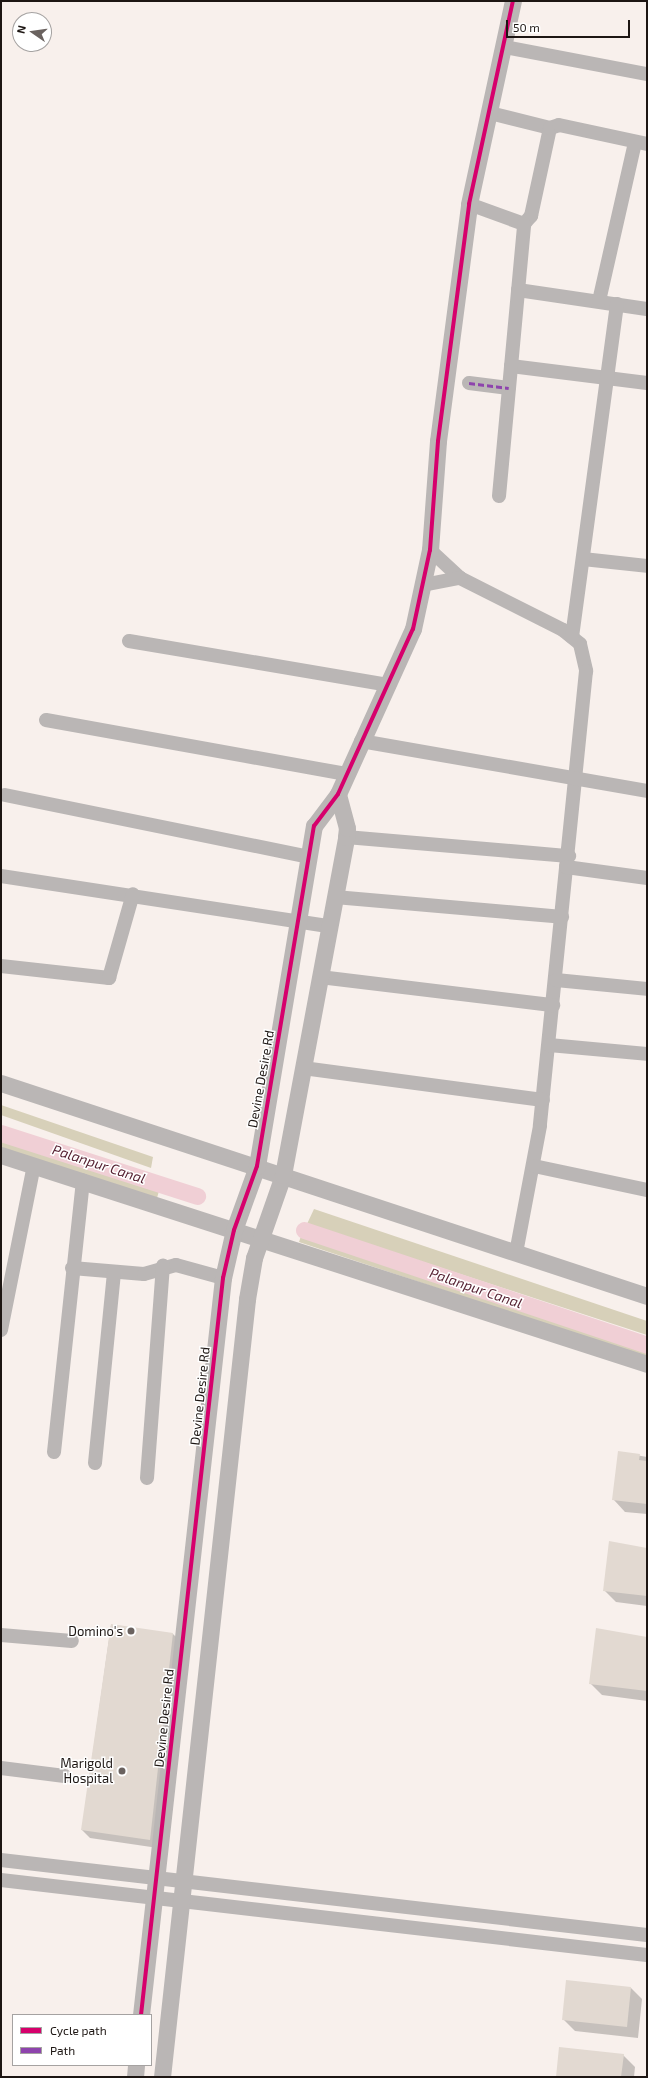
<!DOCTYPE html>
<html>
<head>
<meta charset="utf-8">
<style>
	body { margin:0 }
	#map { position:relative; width:648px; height:2078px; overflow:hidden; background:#f8f0ec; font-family:"Exo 2",sans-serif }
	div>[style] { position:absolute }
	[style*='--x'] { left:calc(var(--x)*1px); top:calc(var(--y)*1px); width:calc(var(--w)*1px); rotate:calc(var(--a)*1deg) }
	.forest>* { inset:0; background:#d7d0b9 }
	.shadow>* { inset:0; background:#0003 }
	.canal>* { height:17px; margin:-8.5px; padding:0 8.5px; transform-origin:8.5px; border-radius:8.5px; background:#f0cfd5 }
	.building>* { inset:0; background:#e2d9d1 }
	.minor>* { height:14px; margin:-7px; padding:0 7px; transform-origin:7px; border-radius:7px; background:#bab6b5 }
	.tertiary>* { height:17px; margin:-8.5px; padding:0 8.5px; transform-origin:8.5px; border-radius:8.5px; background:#bab6b5 }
	.quiet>* { height:3px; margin-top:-1.5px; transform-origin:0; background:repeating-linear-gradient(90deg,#8e44ad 0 6px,transparent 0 9px) }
	.cycleway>* { height:4px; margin:-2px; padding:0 2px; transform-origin:2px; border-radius:2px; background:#d6006c }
	.dots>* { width:11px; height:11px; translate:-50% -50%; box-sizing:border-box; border:2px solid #fff; border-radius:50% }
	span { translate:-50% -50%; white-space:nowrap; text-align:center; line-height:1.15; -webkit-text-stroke:3px #fff; paint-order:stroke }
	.street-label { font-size:13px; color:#1d1613 }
	.poi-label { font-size:13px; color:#1d1613 }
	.right { translate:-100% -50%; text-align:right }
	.water-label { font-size:14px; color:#541f30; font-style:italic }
	.frame { position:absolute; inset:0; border:2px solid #1d1613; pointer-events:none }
	.legend { position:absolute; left:12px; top:2014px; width:140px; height:52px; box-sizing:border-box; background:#fff; border:1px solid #a5a2a1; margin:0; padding:5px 7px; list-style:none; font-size:12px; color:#1d1613 }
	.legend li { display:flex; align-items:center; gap:8px; height:20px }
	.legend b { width:20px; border:1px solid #a5a2a1 }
	.north { position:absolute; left:12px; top:12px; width:40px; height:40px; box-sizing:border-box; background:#fff; border:1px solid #a5a2a1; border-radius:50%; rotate:283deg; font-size:11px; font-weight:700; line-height:16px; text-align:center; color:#1d1613 }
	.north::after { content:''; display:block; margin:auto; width:14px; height:18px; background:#6a625f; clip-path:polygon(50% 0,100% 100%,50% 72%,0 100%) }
	.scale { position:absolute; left:506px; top:20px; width:124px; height:18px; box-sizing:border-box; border:2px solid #1d1613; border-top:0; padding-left:5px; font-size:12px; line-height:14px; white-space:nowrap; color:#1d1613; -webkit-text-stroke:3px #fff; paint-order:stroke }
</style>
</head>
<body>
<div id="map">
	<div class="forest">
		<div style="clip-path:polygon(1px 1105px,153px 1157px,151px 1168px,1px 1115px)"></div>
		<div style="clip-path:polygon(1px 1139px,159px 1191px,157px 1198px,1px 1149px)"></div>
		<div style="clip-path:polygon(314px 1209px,647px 1321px,647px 1335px,307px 1224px)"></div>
		<div style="clip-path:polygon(301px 1236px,647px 1352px,647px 1358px,299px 1242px)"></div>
	</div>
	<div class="shadow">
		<div style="clip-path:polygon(619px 1452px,647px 1457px,647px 1514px,625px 1512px,614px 1500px)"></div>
		<div style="clip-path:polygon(647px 1548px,647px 1606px,616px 1602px,604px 1590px)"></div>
		<div style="clip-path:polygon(111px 1625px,173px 1634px,181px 1642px,158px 1848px,90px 1838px,82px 1830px)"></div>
		<div style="clip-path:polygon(647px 1638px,647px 1701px,602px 1695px,590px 1683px)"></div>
		<div style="clip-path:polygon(631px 1988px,642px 1999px,638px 2038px,575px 2031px,563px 2019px)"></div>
		<div style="clip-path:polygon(623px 2055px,635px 2067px,634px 2077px,557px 2077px)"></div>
	</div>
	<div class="canal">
		<div style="--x:1;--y:1133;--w:206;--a:17.8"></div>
		<div style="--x:304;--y:1230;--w:362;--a:18.5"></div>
	</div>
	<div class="building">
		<div style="clip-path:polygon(618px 1451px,640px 1454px,639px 1460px,647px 1461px,647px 1504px,612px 1500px)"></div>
		<div style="clip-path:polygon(609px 1541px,647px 1548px,647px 1596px,603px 1591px)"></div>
		<div style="clip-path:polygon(111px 1624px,173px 1633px,150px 1840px,81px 1830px)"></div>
		<div style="clip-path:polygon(596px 1628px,647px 1637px,647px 1691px,589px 1684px)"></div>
		<div style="clip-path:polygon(566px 1980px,631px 1987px,627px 2027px,562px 2020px)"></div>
		<div style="clip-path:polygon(559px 2047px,624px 2054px,621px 2077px,556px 2077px)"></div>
	</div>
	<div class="minor">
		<div style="--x:505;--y:47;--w:145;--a:10.8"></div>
		<div style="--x:490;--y:113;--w:62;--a:14"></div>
		<div style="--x:469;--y:204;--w:59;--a:20"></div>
		<div style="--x:524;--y:224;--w:11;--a:-49"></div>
		<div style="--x:531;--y:216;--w:90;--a:-77.8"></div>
		<div style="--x:550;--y:128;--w:9;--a:-18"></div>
		<div style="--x:559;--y:125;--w:90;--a:12.2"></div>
		<div style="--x:518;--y:290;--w:130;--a:8.4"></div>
		<div style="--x:599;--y:301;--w:163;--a:-77.2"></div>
		<div style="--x:511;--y:366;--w:137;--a:7.1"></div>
		<div style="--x:469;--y:383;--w:40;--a:7.1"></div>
		<div style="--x:499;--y:496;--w:273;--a:-84.7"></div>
		<div style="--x:430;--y:550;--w:41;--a:43"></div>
		<div style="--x:460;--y:578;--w:115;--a:26.8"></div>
		<div style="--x:563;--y:630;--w:22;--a:39"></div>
		<div style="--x:580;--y:644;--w:28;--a:77"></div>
		<div style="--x:586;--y:671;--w:457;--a:95.8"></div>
		<div style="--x:540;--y:1126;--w:129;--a:100.7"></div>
		<div style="--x:583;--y:559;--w:64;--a:6.2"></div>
		<div style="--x:423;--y:585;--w:38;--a:-11"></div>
		<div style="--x:572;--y:637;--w:336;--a:-82.3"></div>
		<div style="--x:129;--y:641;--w:264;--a:9.6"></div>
		<div style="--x:46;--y:720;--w:305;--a:10.2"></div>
		<div style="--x:361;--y:741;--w:290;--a:9.9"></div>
		<div style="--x:5;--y:795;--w:310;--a:11.5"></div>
		<div style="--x:346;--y:837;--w:224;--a:4.9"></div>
		<div style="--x:566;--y:867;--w:82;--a:7.7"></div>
		<div style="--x:1;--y:876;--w:332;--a:8.7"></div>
		<div style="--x:335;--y:897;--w:228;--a:5"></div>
		<div style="--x:1;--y:966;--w:109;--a:6.3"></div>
		<div style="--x:109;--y:978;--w:87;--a:-74.1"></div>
		<div style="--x:320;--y:977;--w:235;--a:6.9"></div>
		<div style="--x:556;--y:980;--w:91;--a:5.6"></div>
		<div style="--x:549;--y:1045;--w:98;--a:5.2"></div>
		<div style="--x:303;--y:1068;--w:242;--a:7.6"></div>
		<div style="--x:534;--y:1166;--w:116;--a:12"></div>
		<div style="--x:72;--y:1268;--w:72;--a:4.8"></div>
		<div style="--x:144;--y:1274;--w:33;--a:-16"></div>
		<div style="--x:176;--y:1265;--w:49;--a:15.5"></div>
		<div style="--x:1;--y:1330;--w:168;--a:-78.7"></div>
		<div style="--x:54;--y:1452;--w:273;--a:-83.9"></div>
		<div style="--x:95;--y:1463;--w:192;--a:-84.3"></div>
		<div style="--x:147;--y:1478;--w:213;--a:-85.7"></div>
		<div style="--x:1;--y:1635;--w:71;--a:4.8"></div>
		<div style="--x:1;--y:1768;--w:64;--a:7.2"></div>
		<div style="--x:1;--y:1860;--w:650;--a:6.62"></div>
		<div style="--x:1;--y:1880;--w:650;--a:6.62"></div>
	</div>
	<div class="tertiary">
		<div style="--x:1;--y:1083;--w:680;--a:18.25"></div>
		<div style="--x:1;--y:1155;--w:679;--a:17.93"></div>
		<div style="--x:141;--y:2015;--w:742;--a:-83.65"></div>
		<div style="--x:223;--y:1278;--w:49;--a:-77.1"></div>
		<div style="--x:234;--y:1230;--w:68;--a:-70.2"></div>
		<div style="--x:257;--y:1166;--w:345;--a:-80.5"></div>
		<div style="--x:314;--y:826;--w:40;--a:-53"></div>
		<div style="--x:338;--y:794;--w:181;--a:-65.6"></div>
		<div style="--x:413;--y:629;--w:81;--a:-77.9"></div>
		<div style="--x:430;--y:550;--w:109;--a:-85.8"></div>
		<div style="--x:438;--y:441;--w:239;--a:-82.5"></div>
		<div style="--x:469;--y:204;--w:208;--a:-77.8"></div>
		<div style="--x:135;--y:2077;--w:12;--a:-85"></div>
		<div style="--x:162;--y:2077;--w:783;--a:-83.76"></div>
		<div style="--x:247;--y:1299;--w:42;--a:-80.3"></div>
		<div style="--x:254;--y:1258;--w:88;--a:-70.7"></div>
		<div style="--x:283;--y:1175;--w:344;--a:-79.4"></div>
		<div style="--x:346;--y:837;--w:9;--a:-84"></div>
		<div style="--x:347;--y:828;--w:35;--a:-105"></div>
	</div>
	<div class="quiet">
		<div style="--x:469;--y:383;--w:40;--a:7.1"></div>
	</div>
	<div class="cycleway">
		<div style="--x:141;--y:2015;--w:742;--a:-83.65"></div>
		<div style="--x:223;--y:1278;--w:49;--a:-77.1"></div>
		<div style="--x:234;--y:1230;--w:68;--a:-70.2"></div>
		<div style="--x:257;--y:1166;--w:345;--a:-80.5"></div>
		<div style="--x:314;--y:826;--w:40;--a:-53"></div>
		<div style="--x:338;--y:794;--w:181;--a:-65.6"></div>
		<div style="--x:413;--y:629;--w:81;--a:-77.9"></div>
		<div style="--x:430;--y:550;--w:109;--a:-85.8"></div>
		<div style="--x:438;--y:441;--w:239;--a:-82.5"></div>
		<div style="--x:469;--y:204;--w:208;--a:-77.8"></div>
	</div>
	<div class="dots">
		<div style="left:131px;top:1631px;background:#6a625f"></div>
		<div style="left:122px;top:1771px;background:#6a625f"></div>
	</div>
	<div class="street-label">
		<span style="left:261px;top:1079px;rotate:-80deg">Devine Desire Rd</span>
		<span style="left:200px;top:1396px;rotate:-84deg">Devine Desire Rd</span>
		<span style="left:164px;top:1718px;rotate:-84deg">Devine Desire Rd</span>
	</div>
	<div class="poi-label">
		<span class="right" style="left:123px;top:1631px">Domino's</span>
		<span class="right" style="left:113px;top:1771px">Marigold<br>Hospital</span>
	</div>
	<div class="water-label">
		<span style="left:99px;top:1164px;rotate:18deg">Palanpur Canal</span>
		<span style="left:476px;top:1288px;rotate:19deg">Palanpur Canal</span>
	</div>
	<div class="frame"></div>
	<ul class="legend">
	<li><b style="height:5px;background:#d6006c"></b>Cycle path</li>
	<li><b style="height:5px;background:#8e44ad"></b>Path</li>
	</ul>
	<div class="north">N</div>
	<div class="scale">50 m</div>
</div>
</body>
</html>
